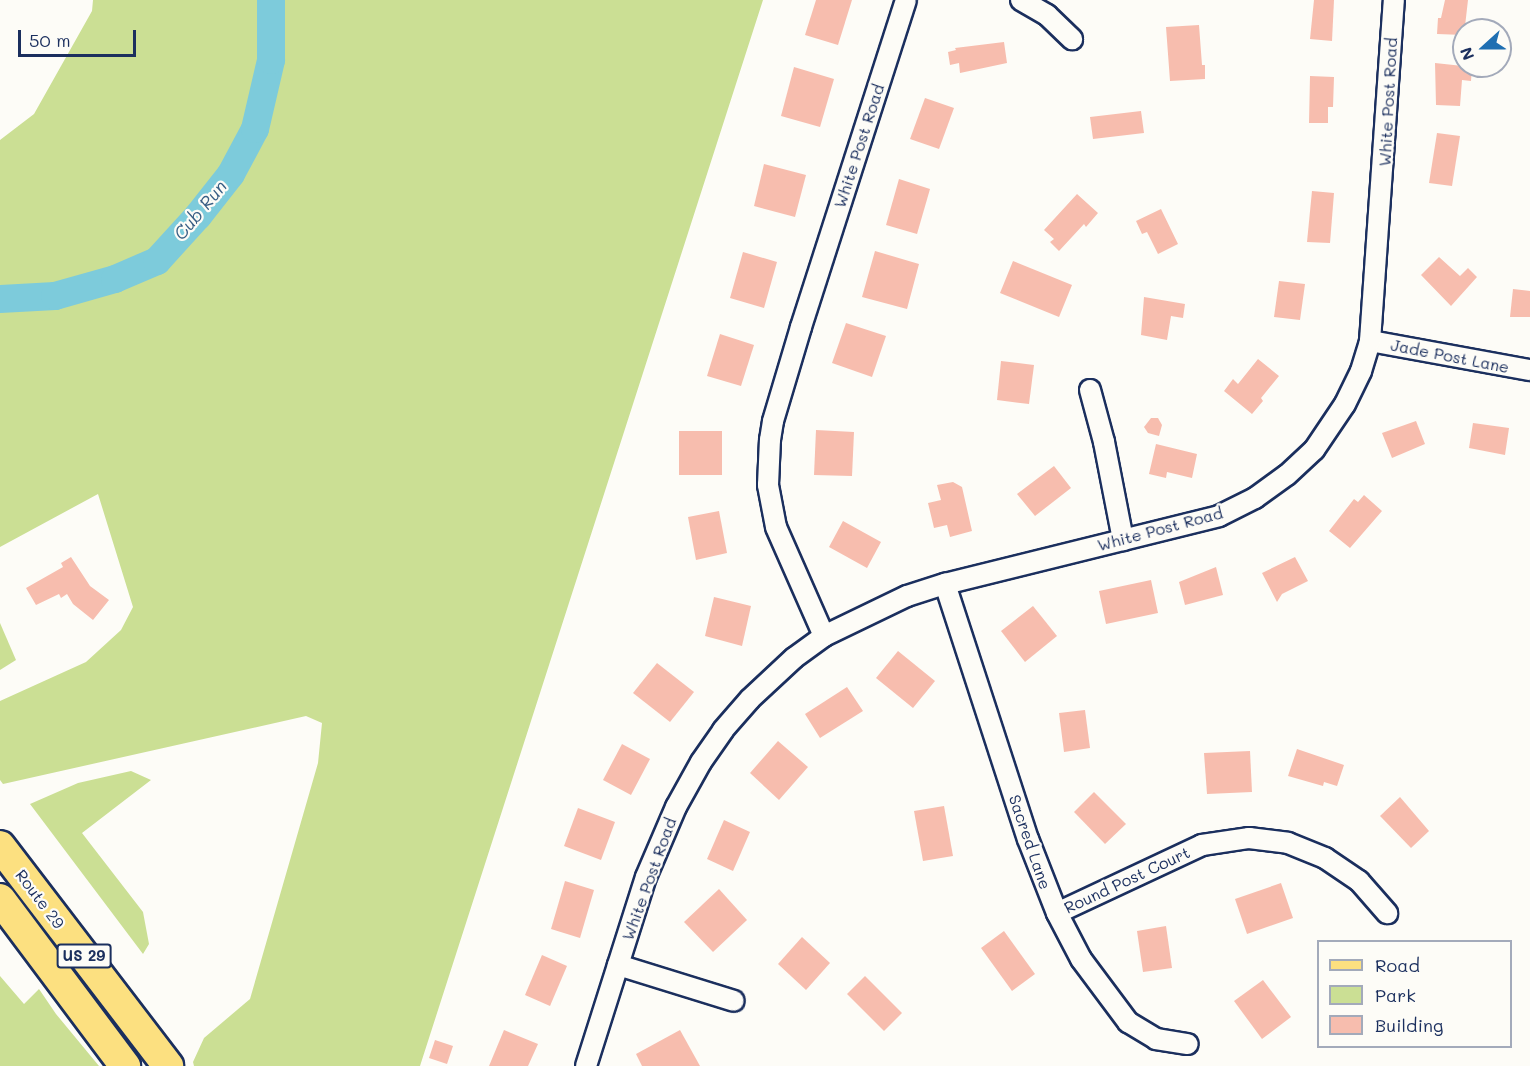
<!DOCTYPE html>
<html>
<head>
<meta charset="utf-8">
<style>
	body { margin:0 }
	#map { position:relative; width:1530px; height:1066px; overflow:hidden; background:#fdfcf7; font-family:Mali,sans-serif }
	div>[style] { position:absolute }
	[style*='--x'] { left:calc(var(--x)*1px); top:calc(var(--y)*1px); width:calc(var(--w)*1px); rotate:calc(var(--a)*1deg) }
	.green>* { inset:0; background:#cbdf94 }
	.river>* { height:28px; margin:-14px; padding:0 14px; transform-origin:14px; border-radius:14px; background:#7dcbdb }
	.building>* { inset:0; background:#f7bdae }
	.roads { filter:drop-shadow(2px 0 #1b2f5e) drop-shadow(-2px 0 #1b2f5e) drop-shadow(0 2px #1b2f5e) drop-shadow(0 -2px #1b2f5e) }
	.street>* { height:20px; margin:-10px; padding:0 10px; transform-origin:10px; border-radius:10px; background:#fdfcf7 }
	.primary>* { height:30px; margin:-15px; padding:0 15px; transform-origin:15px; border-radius:15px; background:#fce080 }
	span { translate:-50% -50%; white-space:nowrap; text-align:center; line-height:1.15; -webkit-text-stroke:4.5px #fdfcf7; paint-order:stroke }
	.shield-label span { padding:2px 4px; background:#fdfcf7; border:2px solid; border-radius:4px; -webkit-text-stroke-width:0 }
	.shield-label { font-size:15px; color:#1b2f5e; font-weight:700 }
	.street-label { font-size:16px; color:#1b2f5e }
	.water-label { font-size:18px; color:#385e84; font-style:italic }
	.legend { position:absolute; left:1317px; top:940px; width:195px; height:108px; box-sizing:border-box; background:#fdfcf7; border:2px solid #a3aaba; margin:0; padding:8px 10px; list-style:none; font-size:18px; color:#1b2f5e }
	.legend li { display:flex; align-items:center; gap:12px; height:30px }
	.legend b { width:30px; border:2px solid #a3aaba }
	.north { position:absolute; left:1452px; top:18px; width:60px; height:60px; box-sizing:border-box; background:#fdfcf7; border:2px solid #a3aaba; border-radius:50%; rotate:249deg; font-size:16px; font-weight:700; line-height:24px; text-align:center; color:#1b2f5e }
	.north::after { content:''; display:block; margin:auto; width:21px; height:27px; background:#1f6fb2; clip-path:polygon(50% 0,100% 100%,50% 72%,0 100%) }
	.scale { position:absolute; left:18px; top:30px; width:118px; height:27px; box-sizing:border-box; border:3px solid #1b2f5e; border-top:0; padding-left:8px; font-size:18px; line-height:21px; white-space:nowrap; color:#1b2f5e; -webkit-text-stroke:4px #fdfcf7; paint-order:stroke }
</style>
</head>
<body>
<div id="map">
	<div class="green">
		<div style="clip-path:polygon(93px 0,763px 0,420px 1066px,194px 1066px,193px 1062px,204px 1038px,250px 999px,318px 763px,322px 723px,306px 716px,3px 784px,0 780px,0 701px,86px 662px,121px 630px,133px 607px,98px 494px,0 547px,0 140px,34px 114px,92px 11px)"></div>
		<div style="clip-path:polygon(0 623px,16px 660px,0 670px)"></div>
		<div style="clip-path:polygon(131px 771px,151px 780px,82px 833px,143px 912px,149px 944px,143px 954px,30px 804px,78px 783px)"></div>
		<div style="clip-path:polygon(0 976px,24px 1004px,39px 989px,56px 1014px,99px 1066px,0 1066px)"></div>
	</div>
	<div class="river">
		<div style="--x:0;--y:299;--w:55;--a:-3.1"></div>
		<div style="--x:55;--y:296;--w:62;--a:-15.8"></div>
		<div style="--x:115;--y:279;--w:46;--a:-23.2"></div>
		<div style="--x:157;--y:261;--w:61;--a:-47.7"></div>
		<div style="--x:198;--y:216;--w:53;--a:-51.8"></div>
		<div style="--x:231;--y:174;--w:51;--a:-61.9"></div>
		<div style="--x:255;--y:129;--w:71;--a:-76.9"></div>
		<div style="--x:271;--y:60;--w:60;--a:-90"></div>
	</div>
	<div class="building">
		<div style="clip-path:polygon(816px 0,852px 0,838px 45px,805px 35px)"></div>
		<div style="clip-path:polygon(1314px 0,1334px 0,1332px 41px,1310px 39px)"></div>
		<div style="clip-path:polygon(1445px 0,1468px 0,1464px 35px,1437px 34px,1438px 18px,1441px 18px)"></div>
		<div style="clip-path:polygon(1199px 25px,1202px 65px,1205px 65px,1205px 79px,1170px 81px,1166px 27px)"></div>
		<div style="clip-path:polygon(1004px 42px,1007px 63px,960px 73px,959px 63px,950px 65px,948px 52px,956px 50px,955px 48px)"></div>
		<div style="clip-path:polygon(1435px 63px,1472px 67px,1471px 81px,1462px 80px,1460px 106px,1436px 105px)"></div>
		<div style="clip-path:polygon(794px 67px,834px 79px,820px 127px,781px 116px)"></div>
		<div style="clip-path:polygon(1310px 76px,1334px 77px,1333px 107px,1328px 107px,1328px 123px,1309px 123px)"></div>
		<div style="clip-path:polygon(925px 98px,954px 108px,939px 149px,910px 139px)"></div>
		<div style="clip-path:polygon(1141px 111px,1144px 133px,1093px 139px,1090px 117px)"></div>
		<div style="clip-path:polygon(1437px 133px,1460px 136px,1452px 186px,1429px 183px)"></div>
		<div style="clip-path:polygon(764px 164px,806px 175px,795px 217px,754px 206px)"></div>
		<div style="clip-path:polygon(899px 179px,930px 189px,917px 234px,886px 225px)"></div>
		<div style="clip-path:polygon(1312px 191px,1334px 193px,1330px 243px,1307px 242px)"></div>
		<div style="clip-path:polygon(1077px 194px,1098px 213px,1086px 227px,1084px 224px,1059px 251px,1050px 242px,1054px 239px,1044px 230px)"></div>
		<div style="clip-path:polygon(1161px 209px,1178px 244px,1158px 254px,1147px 232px,1142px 234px,1136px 221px)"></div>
		<div style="clip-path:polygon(875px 251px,919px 264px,907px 309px,862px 297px)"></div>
		<div style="clip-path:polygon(743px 252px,777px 262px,764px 308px,730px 298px)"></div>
		<div style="clip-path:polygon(1439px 257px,1460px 276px,1468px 268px,1477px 277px,1451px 306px,1421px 275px)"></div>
		<div style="clip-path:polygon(1013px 261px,1072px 285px,1059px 317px,1000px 293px)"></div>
		<div style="clip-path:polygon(1279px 281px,1305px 284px,1300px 320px,1274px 317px)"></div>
		<div style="clip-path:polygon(1513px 289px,1530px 291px,1530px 317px,1510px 317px)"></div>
		<div style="clip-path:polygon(1144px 297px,1185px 304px,1183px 318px,1171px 316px,1167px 340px,1141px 335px)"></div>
		<div style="clip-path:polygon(846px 323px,886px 336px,872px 377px,832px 363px)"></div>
		<div style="clip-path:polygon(720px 334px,754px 345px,741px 386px,707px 376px)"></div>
		<div style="clip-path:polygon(1258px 359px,1279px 376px,1261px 398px,1263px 401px,1252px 414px,1224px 391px,1233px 379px,1238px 384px)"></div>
		<div style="clip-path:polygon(1001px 361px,1034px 365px,1029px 404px,997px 400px)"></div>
		<div style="clip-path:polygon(1151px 418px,1158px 418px,1162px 425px,1159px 436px,1148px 433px,1144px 427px)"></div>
		<div style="clip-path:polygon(1416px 421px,1425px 444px,1392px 458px,1382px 433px)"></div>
		<div style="clip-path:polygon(1473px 423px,1509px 428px,1505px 455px,1469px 448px)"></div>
		<div style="clip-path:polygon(816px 430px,854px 432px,852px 476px,814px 475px)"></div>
		<div style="clip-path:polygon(679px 431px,722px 431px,722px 475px,679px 475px)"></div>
		<div style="clip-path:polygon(1156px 444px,1197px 454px,1192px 478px,1167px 472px,1166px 478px,1149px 474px)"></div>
		<div style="clip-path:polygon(1054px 466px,1071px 488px,1035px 516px,1017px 494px)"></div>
		<div style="clip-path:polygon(953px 482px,962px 487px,972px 531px,950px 537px,947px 525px,934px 528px,928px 503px,941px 500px,937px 485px)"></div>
		<div style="clip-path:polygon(1364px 495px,1382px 511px,1350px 548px,1329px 531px,1354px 499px,1358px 502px)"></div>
		<div style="clip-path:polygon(719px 511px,727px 553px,696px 560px,688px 517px)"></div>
		<div style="clip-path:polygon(843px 521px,881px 542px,867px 568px,829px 547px)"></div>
		<div style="clip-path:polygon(71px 557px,90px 586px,109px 600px,93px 620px,73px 604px,67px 594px,61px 598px,59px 594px,36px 605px,26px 588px,63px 567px,61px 563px)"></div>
		<div style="clip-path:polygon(1295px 557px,1308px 581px,1282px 594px,1277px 602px,1262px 573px)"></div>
		<div style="clip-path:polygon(1216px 567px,1223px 595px,1185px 605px,1179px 582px)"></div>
		<div style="clip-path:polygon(1151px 580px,1158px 613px,1106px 624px,1099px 591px)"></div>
		<div style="clip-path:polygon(714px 597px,751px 606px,742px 646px,705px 636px)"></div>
		<div style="clip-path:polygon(1033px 606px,1057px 636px,1025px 662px,1001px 631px)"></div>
		<div style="clip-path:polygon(898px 651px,935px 681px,913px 708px,876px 678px)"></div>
		<div style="clip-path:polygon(657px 663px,694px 692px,670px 722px,633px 693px)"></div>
		<div style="clip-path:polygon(847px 687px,863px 711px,820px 738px,805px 714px)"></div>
		<div style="clip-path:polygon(1085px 710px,1090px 748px,1064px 752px,1059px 713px)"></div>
		<div style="clip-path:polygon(778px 741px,808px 767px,779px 800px,750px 773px)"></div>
		<div style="clip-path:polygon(622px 744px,650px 759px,631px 795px,603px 780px)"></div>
		<div style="clip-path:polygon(1297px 749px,1344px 765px,1337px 786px,1324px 782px,1323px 786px,1288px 776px)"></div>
		<div style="clip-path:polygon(1250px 751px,1252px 792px,1207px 794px,1204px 753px)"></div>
		<div style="clip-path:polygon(1094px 792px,1126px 824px,1105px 844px,1074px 812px)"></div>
		<div style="clip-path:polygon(1400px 797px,1429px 831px,1411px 848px,1380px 816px)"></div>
		<div style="clip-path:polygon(944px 806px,953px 856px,923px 861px,914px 811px)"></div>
		<div style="clip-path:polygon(578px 808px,615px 822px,601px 860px,564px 846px)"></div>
		<div style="clip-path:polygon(724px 820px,750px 832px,733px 871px,707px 859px)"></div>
		<div style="clip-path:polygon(565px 881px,594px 890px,580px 938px,551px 929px)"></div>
		<div style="clip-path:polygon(1281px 883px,1293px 918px,1247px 934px,1235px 899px)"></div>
		<div style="clip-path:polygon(719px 889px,747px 920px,713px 952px,684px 922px)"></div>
		<div style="clip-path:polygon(1166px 926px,1172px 968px,1143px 972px,1137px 931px)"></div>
		<div style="clip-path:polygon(1004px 931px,1035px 974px,1012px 991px,981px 948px)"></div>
		<div style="clip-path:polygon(802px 937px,830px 963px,806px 990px,778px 964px)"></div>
		<div style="clip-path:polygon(542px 955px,567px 966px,550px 1006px,525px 995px)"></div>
		<div style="clip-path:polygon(865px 976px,902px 1013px,884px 1031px,847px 994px)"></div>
		<div style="clip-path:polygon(1263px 980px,1291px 1017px,1262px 1039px,1234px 1001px)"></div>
		<div style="clip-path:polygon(504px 1030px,538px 1044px,528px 1066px,489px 1066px)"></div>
		<div style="clip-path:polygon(680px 1030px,700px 1066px,642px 1066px,636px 1054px)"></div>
		<div style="clip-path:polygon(435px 1040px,453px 1046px,447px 1064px,429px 1058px)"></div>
	</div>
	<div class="roads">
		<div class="street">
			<div style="--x:1021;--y:0;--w:30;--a:30"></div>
			<div style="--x:1047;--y:15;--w:35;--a:44"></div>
			<div style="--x:1370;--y:341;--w:163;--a:10.3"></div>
			<div style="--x:1090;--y:390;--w:54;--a:74.9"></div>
			<div style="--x:1104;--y:442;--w:100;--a:79"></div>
			<div style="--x:945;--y:584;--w:268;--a:72"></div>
			<div style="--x:1028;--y:839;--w:79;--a:68.6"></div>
			<div style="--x:1057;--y:913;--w:52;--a:62.4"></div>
			<div style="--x:1081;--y:959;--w:79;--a:53.3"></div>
			<div style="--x:1128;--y:1022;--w:33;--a:31"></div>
			<div style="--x:1156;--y:1039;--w:32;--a:9"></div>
			<div style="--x:824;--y:636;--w:119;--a:-113.8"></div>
			<div style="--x:776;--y:527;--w:43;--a:-100.8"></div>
			<div style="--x:768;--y:485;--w:45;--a:-87.5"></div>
			<div style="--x:770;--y:440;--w:19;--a:-81"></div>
			<div style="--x:773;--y:421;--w:98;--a:-73.4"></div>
			<div style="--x:801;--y:327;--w:343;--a:-72.2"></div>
			<div style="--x:1057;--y:913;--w:160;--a:-25.1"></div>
			<div style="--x:1202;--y:845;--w:48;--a:-8.5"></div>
			<div style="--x:1249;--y:838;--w:39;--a:7"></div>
			<div style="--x:1288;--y:843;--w:40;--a:22"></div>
			<div style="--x:1325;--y:858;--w:41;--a:34.1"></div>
			<div style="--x:1359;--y:881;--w:43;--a:48.8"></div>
			<div style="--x:618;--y:965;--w:121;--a:17.2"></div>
			<div style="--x:586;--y:1066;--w:198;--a:-72.4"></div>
			<div style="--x:646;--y:877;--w:76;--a:-66.8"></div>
			<div style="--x:676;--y:807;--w:51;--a:-60.9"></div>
			<div style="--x:701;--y:762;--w:39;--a:-55"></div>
			<div style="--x:723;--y:730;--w:41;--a:-48.9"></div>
			<div style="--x:750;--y:699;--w:60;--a:-43"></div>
			<div style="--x:794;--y:658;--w:37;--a:-36"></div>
			<div style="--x:824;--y:636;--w:92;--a:-25.7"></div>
			<div style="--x:907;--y:596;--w:40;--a:-18"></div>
			<div style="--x:945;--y:584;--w:282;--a:-13.9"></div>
			<div style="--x:1219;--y:516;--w:40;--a:-26.6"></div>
			<div style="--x:1255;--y:498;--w:39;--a:-36"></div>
			<div style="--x:1287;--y:475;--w:37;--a:-43"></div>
			<div style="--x:1314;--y:450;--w:55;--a:-56"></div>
			<div style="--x:1345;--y:404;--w:37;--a:-64"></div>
			<div style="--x:1361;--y:371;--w:31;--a:-73"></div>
			<div style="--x:1370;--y:341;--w:342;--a:-86"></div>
		</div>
		<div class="primary">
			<div style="--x:0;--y:846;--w:277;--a:52.6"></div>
			<div style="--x:0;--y:899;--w:209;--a:53.2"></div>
		</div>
	</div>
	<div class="shield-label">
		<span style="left:84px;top:956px">US 29</span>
	</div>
	<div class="street-label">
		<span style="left:1388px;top:102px;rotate:-87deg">White Post Road</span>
		<span style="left:859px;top:146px;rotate:-72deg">White Post Road</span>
		<span style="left:1450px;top:356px;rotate:11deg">Jade Post Lane</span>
		<span style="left:1160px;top:529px;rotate:-15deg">White Post Road</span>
		<span style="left:1030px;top:842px;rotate:71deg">Sacred Lane</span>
		<span style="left:649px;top:879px;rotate:-70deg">White Post Road</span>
		<span style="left:1127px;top:880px;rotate:-25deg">Round Post Court</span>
		<span style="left:40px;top:899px;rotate:53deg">Route 29</span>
	</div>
	<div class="water-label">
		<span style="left:200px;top:210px;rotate:-50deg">Cub Run</span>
	</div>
	<ul class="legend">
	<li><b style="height:8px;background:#fce080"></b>Road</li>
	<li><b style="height:16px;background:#cbdf94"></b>Park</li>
	<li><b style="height:16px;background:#f7bdae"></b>Building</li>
	</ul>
	<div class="north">N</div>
	<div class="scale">50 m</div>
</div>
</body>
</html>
